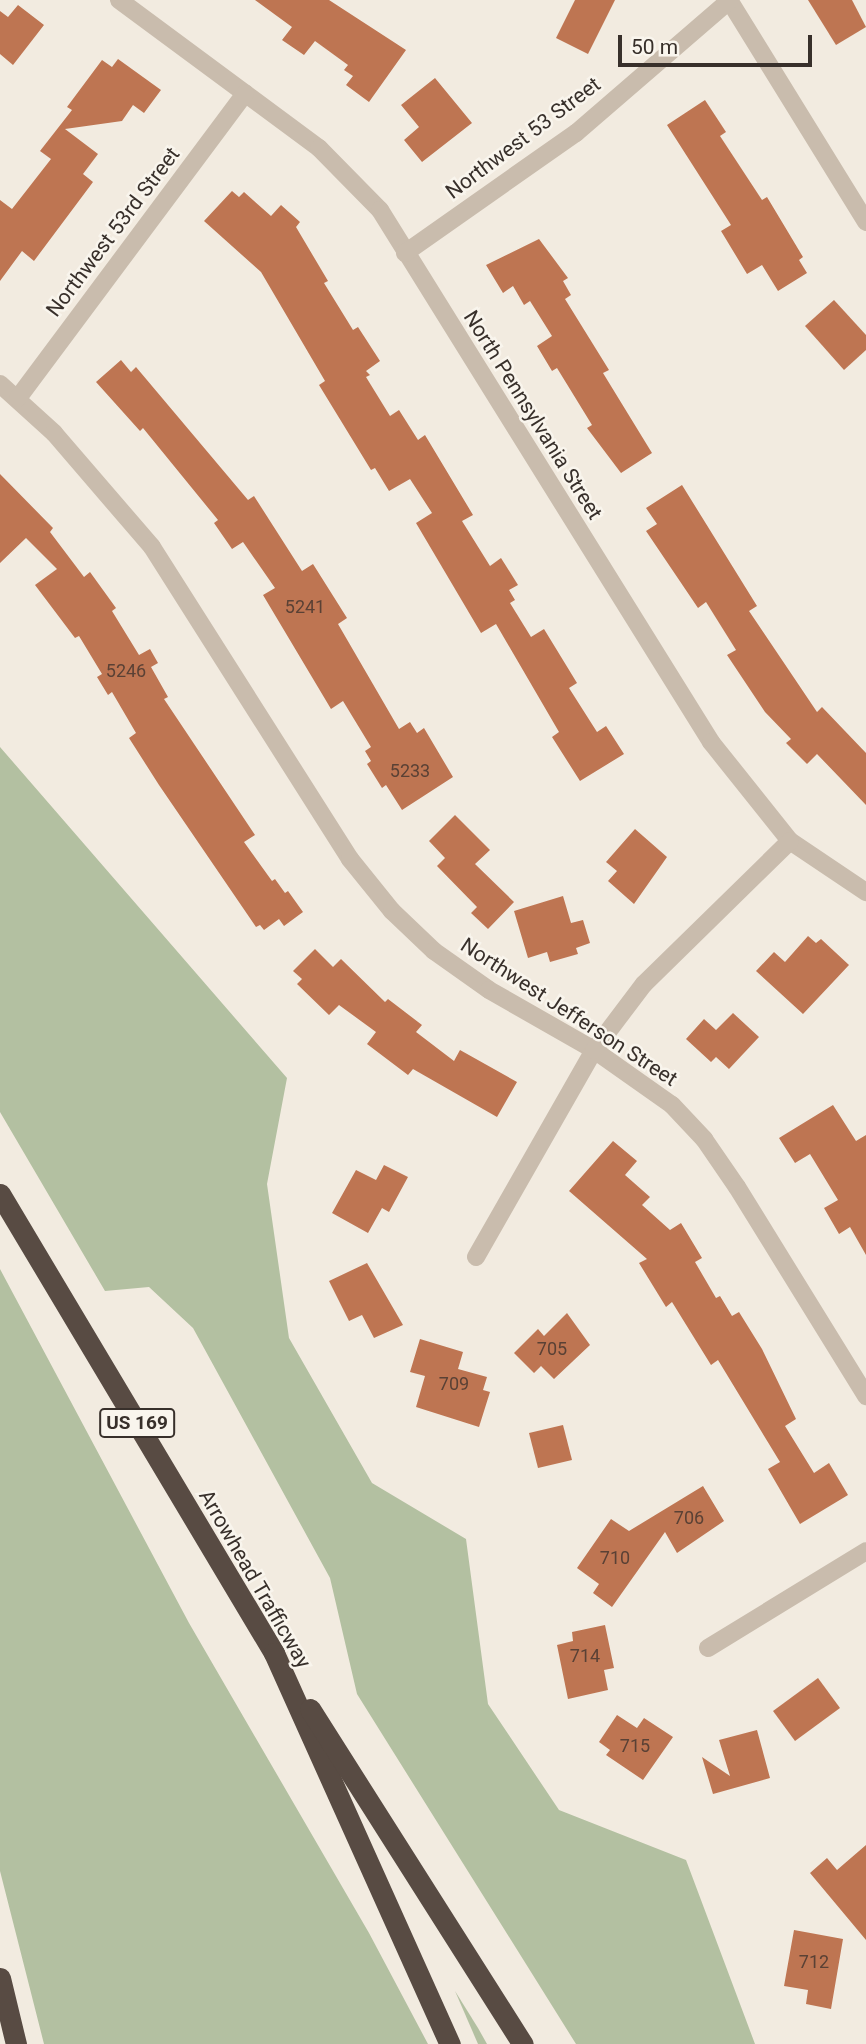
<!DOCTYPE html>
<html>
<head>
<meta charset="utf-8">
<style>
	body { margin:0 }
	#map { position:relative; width:866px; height:2044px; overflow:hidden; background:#f2ebe0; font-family:Roboto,sans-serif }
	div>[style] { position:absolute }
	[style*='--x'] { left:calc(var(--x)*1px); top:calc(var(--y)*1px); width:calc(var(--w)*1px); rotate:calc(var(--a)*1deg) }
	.green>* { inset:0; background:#b3c0a1 }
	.building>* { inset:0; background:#be7552 }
	.minor>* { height:18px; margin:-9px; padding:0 9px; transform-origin:9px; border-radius:9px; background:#c9bcad }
	.motorway>* { height:21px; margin:-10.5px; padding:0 10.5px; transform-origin:10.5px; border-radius:10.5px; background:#584b43 }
	span { translate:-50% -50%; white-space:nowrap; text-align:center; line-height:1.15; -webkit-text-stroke:5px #f9f5ed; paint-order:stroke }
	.number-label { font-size:18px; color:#5a4135 }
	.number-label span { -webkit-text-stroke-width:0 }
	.shield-label span { padding:2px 5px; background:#f9f5ed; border:2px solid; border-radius:5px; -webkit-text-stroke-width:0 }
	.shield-label { font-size:19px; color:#38302b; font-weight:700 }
	.street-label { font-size:21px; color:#38302b }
	.scale { position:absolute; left:618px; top:35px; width:194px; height:32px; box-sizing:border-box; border:4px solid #38302b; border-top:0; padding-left:9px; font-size:21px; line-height:24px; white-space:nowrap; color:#38302b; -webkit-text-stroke:5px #f9f5ed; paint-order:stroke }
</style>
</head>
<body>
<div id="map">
	<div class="green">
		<div style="clip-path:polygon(0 747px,287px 1078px,267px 1184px,289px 1338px,372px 1483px,466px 1539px,488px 1704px,559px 1810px,686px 1860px,755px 2044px,576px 2044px,357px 1694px,330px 1578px,193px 1328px,149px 1287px,105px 1291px,0 1112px)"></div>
		<div style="clip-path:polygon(0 1269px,189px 1623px,369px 1933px,428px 2044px,44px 2044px,0 1871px)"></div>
		<div style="clip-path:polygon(455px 1991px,478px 2028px,487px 2044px,478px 2044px)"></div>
	</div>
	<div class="building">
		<div style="clip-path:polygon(255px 0,329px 0,406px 50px,369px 102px,346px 85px,353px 76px,344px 70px,348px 65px,315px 41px,304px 55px,282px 40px,292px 27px)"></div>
		<div style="clip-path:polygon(575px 0,615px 0,588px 54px,556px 38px)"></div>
		<div style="clip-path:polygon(808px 0,852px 0,866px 27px,836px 45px)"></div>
		<div style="clip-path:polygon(18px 5px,44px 25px,13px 65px,0 54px,0 11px,8px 17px)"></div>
		<div style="clip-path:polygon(118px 59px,161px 90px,144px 113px,133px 105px,122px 121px,65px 129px,98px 154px,83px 174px,93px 182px,34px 261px,22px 251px,0 281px,0 200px,12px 209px,51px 159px,40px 151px,72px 110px,67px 107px,102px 60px,112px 67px)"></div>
		<div style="clip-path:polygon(435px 78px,472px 123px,422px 162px,404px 140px,419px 127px,401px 105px)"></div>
		<div style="clip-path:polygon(705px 100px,726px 132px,720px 136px,762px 200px,767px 197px,803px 257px,799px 260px,807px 273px,778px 291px,762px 265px,747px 274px,721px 231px,731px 225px,667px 125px)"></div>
		<div style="clip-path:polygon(232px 191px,239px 197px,244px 192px,271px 216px,281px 205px,300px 222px,296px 227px,328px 281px,324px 283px,353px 330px,358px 327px,380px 361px,366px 371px,370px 375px,366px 377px,390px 416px,399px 410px,418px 440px,425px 435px,473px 515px,462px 521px,490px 566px,501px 558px,518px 585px,509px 590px,515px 600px,510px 603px,531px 637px,544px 629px,577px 683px,569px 688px,597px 732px,606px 726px,624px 754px,580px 781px,552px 737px,559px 732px,496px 624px,481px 633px,416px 523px,432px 513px,410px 479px,389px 491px,375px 468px,371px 470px,319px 385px,325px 381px,261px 272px,204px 221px)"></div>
		<div style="clip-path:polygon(539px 239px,568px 278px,563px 281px,571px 295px,565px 299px,609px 370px,603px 373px,652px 453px,621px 473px,587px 428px,592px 425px,557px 368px,552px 371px,537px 346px,552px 336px,530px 301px,524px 305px,513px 286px,503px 293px,486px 265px)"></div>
		<div style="clip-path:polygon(834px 300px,866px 335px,866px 350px,844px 370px,805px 326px)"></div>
		<div style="clip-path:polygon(121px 360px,131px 372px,136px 367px,248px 500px,254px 496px,302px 571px,313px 564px,347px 618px,338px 624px,399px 729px,410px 722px,417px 733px,424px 728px,453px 777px,402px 810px,386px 785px,382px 788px,367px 764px,371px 761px,365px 751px,371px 747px,343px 701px,331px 709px,263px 595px,275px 588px,243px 542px,232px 549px,214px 523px,218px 520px,143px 428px,140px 431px,96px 382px)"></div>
		<div style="clip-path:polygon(0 474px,53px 528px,50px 532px,84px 577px,90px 572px,116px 608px,112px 611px,139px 655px,150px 649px,158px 663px,151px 667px,168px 697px,164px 699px,255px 835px,244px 842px,272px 881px,275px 879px,285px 893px,288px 891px,303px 912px,284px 926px,279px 919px,264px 930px,260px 925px,256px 927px,159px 785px,129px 738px,136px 733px,112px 692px,108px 695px,97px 677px,102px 674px,79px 636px,75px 638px,35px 585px,57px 569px,26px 538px,0 563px)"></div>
		<div style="clip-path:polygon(682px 485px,757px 606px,749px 611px,817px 712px,822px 707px,866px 753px,866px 805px,817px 754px,807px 764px,786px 743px,791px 739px,765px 712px,727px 655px,736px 650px,706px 602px,698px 608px,646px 531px,657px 524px,646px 508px)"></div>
		<div style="clip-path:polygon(455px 815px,490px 850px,475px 864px,514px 902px,488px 929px,471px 913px,477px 907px,437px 866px,445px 858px,429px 841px)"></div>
		<div style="clip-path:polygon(635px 829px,667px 857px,634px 904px,608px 881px,617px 871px,606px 862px)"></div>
		<div style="clip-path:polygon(563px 896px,571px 923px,583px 920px,590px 943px,576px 948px,578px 954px,550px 962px,547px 952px,528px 958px,514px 911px)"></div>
		<div style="clip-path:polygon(808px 936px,816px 943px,821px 939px,849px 965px,803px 1014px,756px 971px,774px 952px,785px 962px)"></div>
		<div style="clip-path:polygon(315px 949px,333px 967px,341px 959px,385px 1002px,388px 999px,422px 1025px,416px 1032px,454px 1061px,460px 1050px,517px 1082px,497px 1117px,413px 1069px,408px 1075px,367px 1044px,376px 1032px,339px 1005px,329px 1015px,297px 984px,302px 979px,293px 971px)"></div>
		<div style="clip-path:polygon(733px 1013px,759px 1037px,729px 1069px,716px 1057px,711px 1062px,686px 1039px,704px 1019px,716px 1030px)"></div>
		<div style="clip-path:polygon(833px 1105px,856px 1141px,866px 1135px,866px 1255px,850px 1227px,839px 1234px,824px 1208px,838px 1200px,810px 1154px,795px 1163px,779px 1138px)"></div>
		<div style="clip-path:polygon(613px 1141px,637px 1161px,625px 1175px,650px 1197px,642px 1205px,670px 1230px,681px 1223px,702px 1258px,695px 1262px,716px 1298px,720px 1296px,732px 1316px,739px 1312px,762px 1349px,796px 1419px,785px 1426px,814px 1473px,829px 1463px,848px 1495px,800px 1524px,768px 1469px,780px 1462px,718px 1360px,711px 1365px,672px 1302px,666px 1307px,639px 1263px,647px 1259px,569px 1191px)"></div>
		<div style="clip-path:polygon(384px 1165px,408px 1177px,389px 1212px,382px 1208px,368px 1233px,332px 1213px,356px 1170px,376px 1180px)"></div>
		<div style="clip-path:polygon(367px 1263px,403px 1325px,374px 1338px,362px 1315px,349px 1321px,329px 1281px)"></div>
		<div style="clip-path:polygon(567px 1313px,590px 1345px,554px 1379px,541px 1366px,534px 1373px,514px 1353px,538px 1329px,544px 1336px)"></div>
		<div style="clip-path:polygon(420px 1339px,463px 1352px,458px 1369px,487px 1377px,483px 1390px,490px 1392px,479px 1427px,416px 1407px,425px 1376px,410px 1372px)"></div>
		<div style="clip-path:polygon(563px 1425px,572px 1460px,538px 1468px,529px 1433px)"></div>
		<div style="clip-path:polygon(703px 1486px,724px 1521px,677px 1553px,665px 1532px,612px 1607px,593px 1593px,599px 1584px,577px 1568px,611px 1519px,629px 1531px)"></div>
		<div style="clip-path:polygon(605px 1625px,614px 1668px,604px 1670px,608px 1690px,568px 1699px,557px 1645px,573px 1641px,572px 1632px)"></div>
		<div style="clip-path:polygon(818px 1678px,840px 1708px,795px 1741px,773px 1711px)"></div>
		<div style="clip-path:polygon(617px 1715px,637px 1728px,644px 1718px,673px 1737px,643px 1780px,606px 1755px,610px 1750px,599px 1742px)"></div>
		<div style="clip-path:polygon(757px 1730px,770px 1778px,713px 1794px,702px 1757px,730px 1776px,719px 1740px)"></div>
		<div style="clip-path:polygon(866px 1845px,866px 1940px,810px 1873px,827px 1858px,837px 1870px)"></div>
		<div style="clip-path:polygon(794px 1930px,843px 1939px,831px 2009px,806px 2004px,808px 1990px,784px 1986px)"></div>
	</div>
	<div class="minor">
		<div style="--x:119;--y:0;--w:249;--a:36.5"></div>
		<div style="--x:319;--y:148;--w:87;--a:45.5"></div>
		<div style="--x:380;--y:210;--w:627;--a:58.11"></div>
		<div style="--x:711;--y:742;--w:127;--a:51.4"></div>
		<div style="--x:790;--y:841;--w:92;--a:33.9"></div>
		<div style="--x:729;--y:0;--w:261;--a:58.3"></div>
		<div style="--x:405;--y:253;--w:209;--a:-35.1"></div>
		<div style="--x:576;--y:133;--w:202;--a:-40.8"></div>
		<div style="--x:0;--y:384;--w:73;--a:42.2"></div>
		<div style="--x:54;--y:433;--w:150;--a:49.3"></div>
		<div style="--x:152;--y:547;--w:370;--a:57.6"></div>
		<div style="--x:350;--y:859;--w:67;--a:51.1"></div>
		<div style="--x:392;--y:911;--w:58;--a:43.6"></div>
		<div style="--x:434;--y:951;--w:67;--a:35.3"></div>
		<div style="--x:489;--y:990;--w:121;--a:29.7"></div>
		<div style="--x:594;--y:1050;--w:95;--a:35.2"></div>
		<div style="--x:672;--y:1105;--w:47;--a:46.7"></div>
		<div style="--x:704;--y:1139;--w:58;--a:55.5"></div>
		<div style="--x:737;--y:1187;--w:246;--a:58.3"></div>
		<div style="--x:18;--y:398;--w:380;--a:-53.3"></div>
		<div style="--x:476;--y:1257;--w:238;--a:-60.3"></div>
		<div style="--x:594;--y:1050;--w:83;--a:-52.9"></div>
		<div style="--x:644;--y:984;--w:204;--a:-44.4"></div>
		<div style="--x:708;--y:1648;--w:185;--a:-31.5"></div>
	</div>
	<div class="motorway">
		<div style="--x:0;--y:1194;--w:535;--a:59.16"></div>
		<div style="--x:274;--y:1653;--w:429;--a:65.8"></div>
		<div style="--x:310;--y:1709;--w:397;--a:57.6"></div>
		<div style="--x:0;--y:1978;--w:68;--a:76.4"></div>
	</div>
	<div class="number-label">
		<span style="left:305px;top:607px">5241</span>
		<span style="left:126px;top:671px">5246</span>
		<span style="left:410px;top:771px">5233</span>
		<span style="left:552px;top:1349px">705</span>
		<span style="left:454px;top:1384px">709</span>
		<span style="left:689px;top:1518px">706</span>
		<span style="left:615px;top:1558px">710</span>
		<span style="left:585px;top:1656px">714</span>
		<span style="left:635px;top:1746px">715</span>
		<span style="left:814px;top:1962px">712</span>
	</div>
	<div class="shield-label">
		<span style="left:137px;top:1423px">US 169</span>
	</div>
	<div class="street-label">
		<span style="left:523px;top:138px;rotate:-37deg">Northwest 53 Street</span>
		<span style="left:113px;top:232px;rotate:-53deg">Northwest 53rd Street</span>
		<span style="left:533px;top:415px;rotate:58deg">North Pennsylvania Street</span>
		<span style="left:569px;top:1012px;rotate:33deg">Northwest Jefferson Street</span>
		<span style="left:255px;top:1579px;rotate:60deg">Arrowhead Trafficway</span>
	</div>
	<div class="scale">50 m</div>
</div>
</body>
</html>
